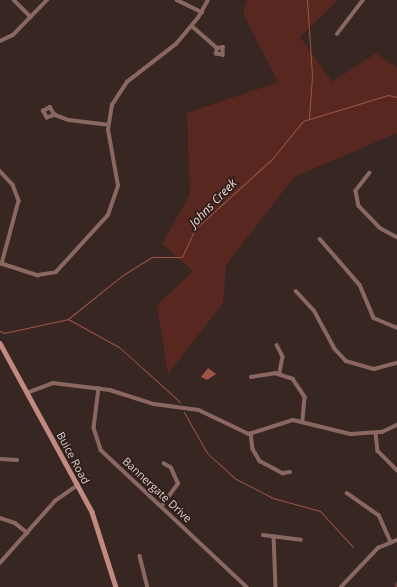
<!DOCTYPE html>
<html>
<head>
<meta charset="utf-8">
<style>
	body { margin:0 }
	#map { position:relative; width:397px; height:587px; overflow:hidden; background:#382623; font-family:"Open Sans",sans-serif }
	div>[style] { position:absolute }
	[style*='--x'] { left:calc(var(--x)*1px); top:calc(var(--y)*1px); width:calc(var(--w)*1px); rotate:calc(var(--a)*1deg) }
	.green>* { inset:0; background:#582820 }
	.water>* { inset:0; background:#9e5446 }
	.stream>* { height:1px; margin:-0.5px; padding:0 0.5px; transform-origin:0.5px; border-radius:0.5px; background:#9e5446 }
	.street>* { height:3.5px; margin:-1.75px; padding:0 1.75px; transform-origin:1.75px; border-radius:1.75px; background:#8a6861 }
	.secondary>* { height:4.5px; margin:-2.25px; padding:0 2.25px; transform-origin:2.25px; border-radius:2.25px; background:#c08a7f }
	span { translate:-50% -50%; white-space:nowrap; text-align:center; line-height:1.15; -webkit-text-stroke:3.5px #2e1d19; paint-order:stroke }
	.street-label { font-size:11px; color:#dfd3d0 }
	.water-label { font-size:12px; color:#efd8d4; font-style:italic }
</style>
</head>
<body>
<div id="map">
	<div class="green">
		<div style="clip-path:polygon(247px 0,338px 0,300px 37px,332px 82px,376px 53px,397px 68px,397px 133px,294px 177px,226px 265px,223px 303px,168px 374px,157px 305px,193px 271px,162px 244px,190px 194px,187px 113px,278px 82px,243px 13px)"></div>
	</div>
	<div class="water">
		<div style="clip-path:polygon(208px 368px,216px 374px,207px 380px,201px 377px)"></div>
	</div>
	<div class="stream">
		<div style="--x:307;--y:0;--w:76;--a:86.2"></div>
		<div style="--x:312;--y:76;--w:42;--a:94.1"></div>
		<div style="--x:68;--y:319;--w:58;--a:28.8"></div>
		<div style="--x:119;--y:347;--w:82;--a:42"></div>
		<div style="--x:0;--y:331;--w:4;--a:27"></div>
		<div style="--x:4;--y:333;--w:66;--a:-12.3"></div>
		<div style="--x:68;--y:319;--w:70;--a:-38.7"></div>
		<div style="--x:123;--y:275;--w:34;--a:-32"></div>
		<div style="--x:152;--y:257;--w:30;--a:0"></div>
		<div style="--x:182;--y:257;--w:31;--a:-65"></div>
		<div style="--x:195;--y:229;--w:104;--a:-42.3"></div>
		<div style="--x:272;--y:159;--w:49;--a:-50.8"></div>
		<div style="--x:303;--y:121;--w:89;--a:-17"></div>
		<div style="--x:388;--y:95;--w:9;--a:13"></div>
		<div style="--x:184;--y:412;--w:47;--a:60.7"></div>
		<div style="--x:207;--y:453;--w:39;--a:42"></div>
		<div style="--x:236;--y:479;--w:42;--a:27.2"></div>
		<div style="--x:273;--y:498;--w:49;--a:15.5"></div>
		<div style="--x:320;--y:511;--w:49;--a:47.5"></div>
		<div style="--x:395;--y:582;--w:5;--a:79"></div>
	</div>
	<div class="street">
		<div style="--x:14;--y:0;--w:24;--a:45"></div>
		<div style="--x:177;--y:0;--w:28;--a:26"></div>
		<div style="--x:192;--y:26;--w:33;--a:41"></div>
		<div style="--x:217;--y:48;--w:6;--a:-9"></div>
		<div style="--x:223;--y:47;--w:8;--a:90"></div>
		<div style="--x:223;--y:55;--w:7;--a:-172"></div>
		<div style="--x:216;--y:54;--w:6;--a:-81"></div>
		<div style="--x:337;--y:34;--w:43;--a:-52.6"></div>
		<div style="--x:0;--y:41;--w:14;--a:-25"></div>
		<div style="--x:13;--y:35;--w:49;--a:-45.8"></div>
		<div style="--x:56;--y:115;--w:9;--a:162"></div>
		<div style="--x:47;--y:118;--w:8;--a:-120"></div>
		<div style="--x:43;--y:111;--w:8;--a:-30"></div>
		<div style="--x:50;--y:107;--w:9;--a:58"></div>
		<div style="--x:55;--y:115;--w:15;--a:20"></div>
		<div style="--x:69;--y:120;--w:39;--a:7"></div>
		<div style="--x:0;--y:171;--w:19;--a:47"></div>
		<div style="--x:13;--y:185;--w:17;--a:69"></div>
		<div style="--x:19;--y:201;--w:65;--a:105.1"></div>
		<div style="--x:370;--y:173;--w:23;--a:128"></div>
		<div style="--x:356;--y:191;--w:15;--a:79"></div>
		<div style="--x:359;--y:206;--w:30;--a:46"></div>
		<div style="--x:380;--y:228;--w:19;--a:28"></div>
		<div style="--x:320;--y:239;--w:61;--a:49"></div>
		<div style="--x:360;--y:285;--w:36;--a:67"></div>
		<div style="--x:374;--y:318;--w:25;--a:23"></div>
		<div style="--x:0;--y:263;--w:40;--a:18"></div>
		<div style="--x:38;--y:275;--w:18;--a:-9"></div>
		<div style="--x:56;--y:272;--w:77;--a:-47.6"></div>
		<div style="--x:108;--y:215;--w:31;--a:-71"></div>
		<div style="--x:118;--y:186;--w:57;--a:-100.1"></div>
		<div style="--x:108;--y:130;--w:25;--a:-81"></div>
		<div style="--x:112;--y:105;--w:27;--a:-57"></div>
		<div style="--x:127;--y:82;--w:62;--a:-37.8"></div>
		<div style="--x:176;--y:44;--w:34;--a:-50"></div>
		<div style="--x:198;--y:18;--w:21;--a:-61"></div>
		<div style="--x:296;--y:291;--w:26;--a:47"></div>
		<div style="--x:314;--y:310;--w:44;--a:61.7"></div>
		<div style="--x:335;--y:349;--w:16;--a:47"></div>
		<div style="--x:346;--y:361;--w:29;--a:16"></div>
		<div style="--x:374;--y:369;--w:24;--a:-15"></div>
		<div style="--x:277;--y:345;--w:13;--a:63"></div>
		<div style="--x:283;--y:357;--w:16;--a:101"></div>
		<div style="--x:251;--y:377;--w:24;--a:-9"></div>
		<div style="--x:275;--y:373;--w:19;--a:18"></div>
		<div style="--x:293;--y:379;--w:22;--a:56"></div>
		<div style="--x:305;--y:397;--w:24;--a:95"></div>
		<div style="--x:99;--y:388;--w:40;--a:97.1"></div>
		<div style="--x:94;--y:428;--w:23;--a:72"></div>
		<div style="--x:101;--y:450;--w:200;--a:43.2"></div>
		<div style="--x:27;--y:393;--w:28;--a:-21"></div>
		<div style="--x:53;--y:383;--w:57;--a:7"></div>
		<div style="--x:110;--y:390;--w:46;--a:17.7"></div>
		<div style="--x:154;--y:404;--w:45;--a:7.6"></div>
		<div style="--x:199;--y:410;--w:55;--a:25.6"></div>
		<div style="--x:249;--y:434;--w:46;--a:-17.7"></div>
		<div style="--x:293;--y:420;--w:60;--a:13.6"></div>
		<div style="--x:351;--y:434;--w:31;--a:-4"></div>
		<div style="--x:382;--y:432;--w:17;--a:-25"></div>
		<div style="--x:251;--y:433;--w:16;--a:83"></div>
		<div style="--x:253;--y:449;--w:14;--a:60"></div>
		<div style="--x:260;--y:461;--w:26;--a:28"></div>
		<div style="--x:283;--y:473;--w:7;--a:-8"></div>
		<div style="--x:376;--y:433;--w:18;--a:84"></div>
		<div style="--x:378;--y:451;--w:27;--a:45"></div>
		<div style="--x:0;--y:459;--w:17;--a:3"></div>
		<div style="--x:347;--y:493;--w:39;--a:35"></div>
		<div style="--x:379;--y:515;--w:30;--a:66"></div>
		<div style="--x:161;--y:507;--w:29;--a:-54"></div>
		<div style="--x:178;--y:484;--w:17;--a:-114"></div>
		<div style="--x:171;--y:468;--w:8;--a:-150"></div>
		<div style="--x:0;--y:518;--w:16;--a:18"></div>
		<div style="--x:15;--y:523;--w:16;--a:38"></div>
		<div style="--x:263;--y:535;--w:38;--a:7"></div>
		<div style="--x:274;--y:536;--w:51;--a:87.8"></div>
		<div style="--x:140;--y:556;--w:32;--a:76"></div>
		<div style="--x:0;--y:563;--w:83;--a:-48.4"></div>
		<div style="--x:55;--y:501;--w:28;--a:-35"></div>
		<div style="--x:341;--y:587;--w:54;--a:-46.5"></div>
		<div style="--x:378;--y:548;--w:21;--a:-23"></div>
	</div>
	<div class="secondary">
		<div style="--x:0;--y:343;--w:192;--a:61.4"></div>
		<div style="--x:92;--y:512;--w:79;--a:72.3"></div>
	</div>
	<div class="street-label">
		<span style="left:73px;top:458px;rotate:62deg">Buice Road</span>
		<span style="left:157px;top:490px;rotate:43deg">Bannergate Drive</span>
	</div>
	<div class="water-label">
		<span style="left:213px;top:203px;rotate:-46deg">Johns Creek</span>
	</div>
</div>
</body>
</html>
